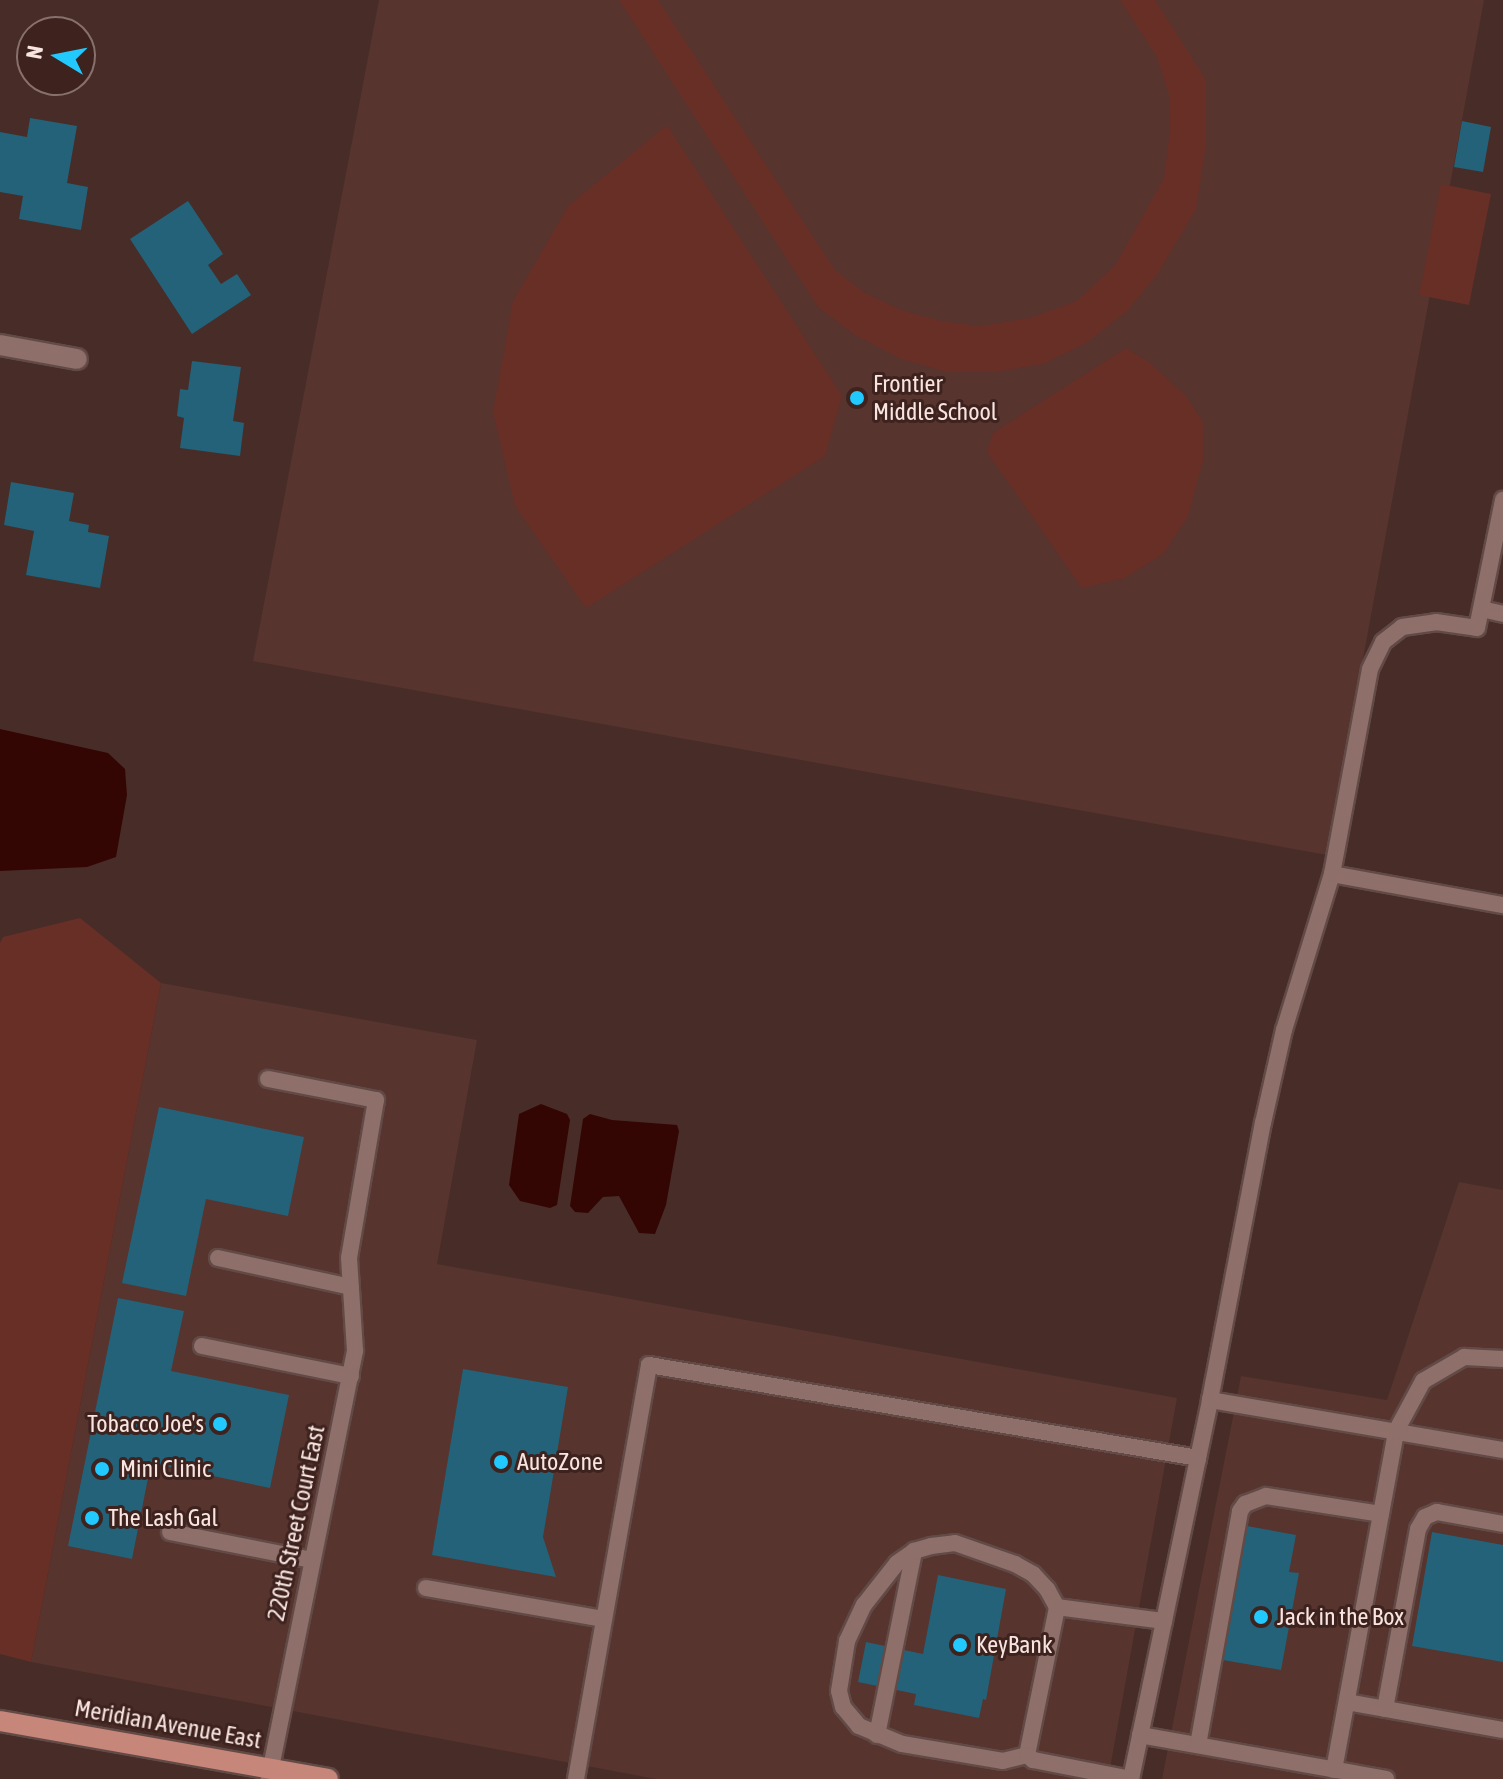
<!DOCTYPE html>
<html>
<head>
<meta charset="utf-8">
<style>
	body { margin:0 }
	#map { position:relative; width:1503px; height:1779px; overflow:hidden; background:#482c28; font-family:"Asap Condensed",sans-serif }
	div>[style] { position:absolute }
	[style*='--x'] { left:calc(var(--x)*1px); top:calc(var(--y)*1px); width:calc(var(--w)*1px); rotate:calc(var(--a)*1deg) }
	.built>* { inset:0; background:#57342e }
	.green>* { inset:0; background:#682f27 }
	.water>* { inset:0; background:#340603 }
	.building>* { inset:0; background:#236279 }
	.roads { filter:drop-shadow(2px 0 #624a46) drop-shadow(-2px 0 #624a46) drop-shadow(0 2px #624a46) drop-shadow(0 -2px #624a46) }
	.service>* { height:16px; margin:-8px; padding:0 8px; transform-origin:8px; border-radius:8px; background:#8f6f69 }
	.minor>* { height:20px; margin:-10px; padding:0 10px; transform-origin:10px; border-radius:10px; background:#8f6f69 }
	.primary>* { height:20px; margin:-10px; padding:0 10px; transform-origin:10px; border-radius:10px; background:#c7867a }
	.dots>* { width:22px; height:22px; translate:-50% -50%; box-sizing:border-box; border:4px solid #3d221e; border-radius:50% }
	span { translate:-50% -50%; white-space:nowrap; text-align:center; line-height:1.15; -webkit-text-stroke:6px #3d221e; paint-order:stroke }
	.poi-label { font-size:24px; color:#f8e5e1 }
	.left { translate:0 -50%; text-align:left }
	.right { translate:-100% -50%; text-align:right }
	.street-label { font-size:24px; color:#f8e5e1 }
	.north { position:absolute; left:16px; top:16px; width:80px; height:80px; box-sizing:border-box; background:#3d221e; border:2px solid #88706c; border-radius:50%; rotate:280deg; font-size:22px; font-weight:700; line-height:32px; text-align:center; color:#f8e5e1 }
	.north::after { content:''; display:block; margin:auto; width:28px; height:36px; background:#22c9fe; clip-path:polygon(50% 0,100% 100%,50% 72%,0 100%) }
</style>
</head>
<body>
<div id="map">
	<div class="built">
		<div style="clip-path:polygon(379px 0,1484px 0,1327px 855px,253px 661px)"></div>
		<div style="clip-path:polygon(161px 983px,477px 1040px,437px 1264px,1177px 1398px,1108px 1779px,656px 1779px,31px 1662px)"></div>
		<div style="clip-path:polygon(1459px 1182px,1503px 1190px,1503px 1779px,1162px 1779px,1241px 1376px,1387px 1400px)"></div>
	</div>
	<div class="green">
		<div style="clip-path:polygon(619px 0,658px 0,835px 270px,865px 293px,901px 310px,941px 321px,980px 326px,1030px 318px,1077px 301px,1116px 264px,1164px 178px,1170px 130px,1169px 95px,1157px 57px,1120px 0,1155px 0,1206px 80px,1206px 144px,1196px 209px,1157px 275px,1126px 312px,1086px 343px,1043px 364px,995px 372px,947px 372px,901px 359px,855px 335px,818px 307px)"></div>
		<div style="clip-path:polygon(667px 125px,842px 396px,825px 456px,586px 608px,515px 506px,493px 412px,513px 301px,568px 206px)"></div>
		<div style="clip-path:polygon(1441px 184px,1491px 194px,1469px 305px,1419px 295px)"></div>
		<div style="clip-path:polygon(1126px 348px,1149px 362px,1186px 396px,1203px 422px,1203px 461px,1188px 516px,1163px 554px,1125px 578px,1082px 588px,987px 452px,993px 433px)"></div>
		<div style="clip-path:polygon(80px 918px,161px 983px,31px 1662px,0 1654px,0 943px,3px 937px)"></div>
	</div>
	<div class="water">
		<div style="clip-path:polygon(0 729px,108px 753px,125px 769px,127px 795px,116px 857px,87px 867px,0 871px)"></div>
		<div style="clip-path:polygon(541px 1104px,567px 1114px,570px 1120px,557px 1205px,550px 1208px,520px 1201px,509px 1185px,519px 1114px)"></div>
		<div style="clip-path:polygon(590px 1114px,612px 1120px,677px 1125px,679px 1131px,666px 1205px,655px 1234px,639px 1233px,619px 1196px,603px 1197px,588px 1213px,575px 1212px,570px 1206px,583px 1119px)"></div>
	</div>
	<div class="building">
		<div style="clip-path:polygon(30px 118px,77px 126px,67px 183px,88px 187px,81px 230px,19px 219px,23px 196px,0 192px,0 132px,27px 137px)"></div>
		<div style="clip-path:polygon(1462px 121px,1491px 127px,1483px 172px,1454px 167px)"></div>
		<div style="clip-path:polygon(188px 201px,223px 254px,208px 265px,221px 284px,237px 274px,251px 295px,192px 334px,130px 239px)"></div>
		<div style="clip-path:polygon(192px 361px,241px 367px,233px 421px,244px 423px,240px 456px,180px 448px,184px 418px,177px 416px,180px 389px,188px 390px)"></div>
		<div style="clip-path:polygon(11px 482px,74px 493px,69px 521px,89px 525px,88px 532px,109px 536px,100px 588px,26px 575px,34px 531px,4px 525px)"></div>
		<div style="clip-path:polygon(159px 1107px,304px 1137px,288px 1216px,206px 1199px,186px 1296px,122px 1283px)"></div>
		<div style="clip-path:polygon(118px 1298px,184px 1311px,171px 1371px,289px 1395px,270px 1488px,151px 1463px,132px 1559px,68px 1546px)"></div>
		<div style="clip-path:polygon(463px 1369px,568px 1387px,543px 1537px,556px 1577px,432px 1555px)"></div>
		<div style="clip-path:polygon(1247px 1526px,1296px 1535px,1289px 1572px,1299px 1573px,1281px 1670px,1223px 1660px)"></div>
		<div style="clip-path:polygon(1432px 1532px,1503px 1545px,1503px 1662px,1412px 1646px)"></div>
		<div style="clip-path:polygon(938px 1575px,1006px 1589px,986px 1700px,983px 1699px,979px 1718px,914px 1705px,916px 1694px,858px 1682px,866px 1642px,923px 1654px)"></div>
	</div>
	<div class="roads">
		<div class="service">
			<div style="--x:1482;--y:609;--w:22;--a:13"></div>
			<div style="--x:1332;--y:874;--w:174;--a:10.3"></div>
			<div style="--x:268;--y:1079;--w:110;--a:11"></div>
			<div style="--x:376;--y:1100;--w:160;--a:99.7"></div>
			<div style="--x:349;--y:1258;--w:93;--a:86.3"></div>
			<div style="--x:355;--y:1351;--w:437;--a:101.4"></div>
			<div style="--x:218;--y:1258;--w:136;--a:12.3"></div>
			<div style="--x:202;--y:1346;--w:152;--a:11.4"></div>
			<div style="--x:1210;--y:1400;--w:297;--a:9.7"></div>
			<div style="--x:170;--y:1532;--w:145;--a:11.2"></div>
			<div style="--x:426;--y:1588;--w:180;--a:9.9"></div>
			<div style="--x:1347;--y:1702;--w:158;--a:10.2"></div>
			<div style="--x:1385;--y:1709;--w:183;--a:-79.6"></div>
			<div style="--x:1418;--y:1529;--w:14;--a:-60"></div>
			<div style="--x:1425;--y:1517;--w:13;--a:-23"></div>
			<div style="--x:1437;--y:1512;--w:67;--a:10.3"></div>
			<div style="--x:877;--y:1735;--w:188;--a:-78.6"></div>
			<div style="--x:1140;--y:1735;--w:250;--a:10.1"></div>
			<div style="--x:1198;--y:1745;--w:238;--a:-79.8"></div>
			<div style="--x:1240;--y:1511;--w:9;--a:-54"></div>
			<div style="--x:1245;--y:1504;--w:22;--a:-21"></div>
			<div style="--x:1266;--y:1496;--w:116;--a:8.9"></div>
			<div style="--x:1027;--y:1755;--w:25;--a:166"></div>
			<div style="--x:1003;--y:1761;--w:102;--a:-170.4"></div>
			<div style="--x:902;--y:1744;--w:47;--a:-157.3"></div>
			<div style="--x:859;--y:1726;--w:25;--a:-130"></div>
			<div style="--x:843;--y:1707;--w:16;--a:-104"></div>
			<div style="--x:839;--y:1691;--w:51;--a:-80.9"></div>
			<div style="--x:847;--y:1641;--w:40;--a:-65"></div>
			<div style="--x:864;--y:1605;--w:53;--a:-51.8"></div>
			<div style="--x:897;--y:1563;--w:21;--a:-35"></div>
			<div style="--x:914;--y:1551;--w:18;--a:-16"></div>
			<div style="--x:931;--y:1546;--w:24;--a:-7"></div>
			<div style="--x:955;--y:1543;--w:64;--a:19.3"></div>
			<div style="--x:1015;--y:1564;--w:21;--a:29"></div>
			<div style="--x:1033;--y:1574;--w:21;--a:47"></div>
			<div style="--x:1047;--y:1589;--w:21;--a:61"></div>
			<div style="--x:1027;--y:1755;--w:151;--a:-78.5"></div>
			<div style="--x:1057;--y:1607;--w:108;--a:7.5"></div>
			<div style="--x:1027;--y:1755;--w:8;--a:40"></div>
			<div style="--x:1033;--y:1760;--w:100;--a:11"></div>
			<div style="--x:1334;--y:1770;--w:345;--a:-79.6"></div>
			<div style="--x:1396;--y:1431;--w:57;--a:-61.6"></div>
			<div style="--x:1423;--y:1381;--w:48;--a:-30.3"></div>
			<div style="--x:1464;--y:1357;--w:39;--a:3"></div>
			<div style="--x:576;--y:1779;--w:420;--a:-80"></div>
			<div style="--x:649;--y:1365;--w:557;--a:9.61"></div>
			<div style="--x:1131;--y:1779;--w:387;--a:-78.2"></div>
			<div style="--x:1210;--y:1400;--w:282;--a:-79.2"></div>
			<div style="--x:1263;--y:1123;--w:95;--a:-77.3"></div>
			<div style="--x:1284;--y:1030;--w:163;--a:-72.9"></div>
			<div style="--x:1332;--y:874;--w:208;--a:-79.5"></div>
			<div style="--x:1370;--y:669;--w:30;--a:-64"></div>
			<div style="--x:1383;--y:642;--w:24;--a:-38"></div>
			<div style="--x:1402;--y:627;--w:34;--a:-8"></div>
			<div style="--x:1436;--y:622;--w:41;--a:8.3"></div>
			<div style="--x:1477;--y:628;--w:131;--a:-78.5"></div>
		</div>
		<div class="minor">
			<div style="--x:0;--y:345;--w:78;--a:10.3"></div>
		</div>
		<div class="primary">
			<div style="--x:0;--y:1721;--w:333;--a:10"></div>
		</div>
	</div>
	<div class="dots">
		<div style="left:857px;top:398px;background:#22c9fe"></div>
		<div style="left:220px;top:1424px;background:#22c9fe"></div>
		<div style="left:501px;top:1462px;background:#22c9fe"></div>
		<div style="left:102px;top:1469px;background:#22c9fe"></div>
		<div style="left:92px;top:1518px;background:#22c9fe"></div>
		<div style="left:1261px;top:1617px;background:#22c9fe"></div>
		<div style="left:960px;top:1645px;background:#22c9fe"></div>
	</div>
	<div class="poi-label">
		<span class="left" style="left:873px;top:398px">Frontier<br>Middle School</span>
		<span class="right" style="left:204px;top:1424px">Tobacco Joe's</span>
		<span class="left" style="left:517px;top:1462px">AutoZone</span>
		<span class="left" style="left:120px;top:1469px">Mini Clinic</span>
		<span class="left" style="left:108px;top:1518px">The Lash Gal</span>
		<span class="left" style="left:1277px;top:1617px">Jack in the Box</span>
		<span class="left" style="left:976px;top:1645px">KeyBank</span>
	</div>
	<div class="street-label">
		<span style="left:296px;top:1523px;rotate:-78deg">220th Street Court East</span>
		<span style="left:168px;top:1724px;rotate:10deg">Meridian Avenue East</span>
	</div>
	<div class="north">N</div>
</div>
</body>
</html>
